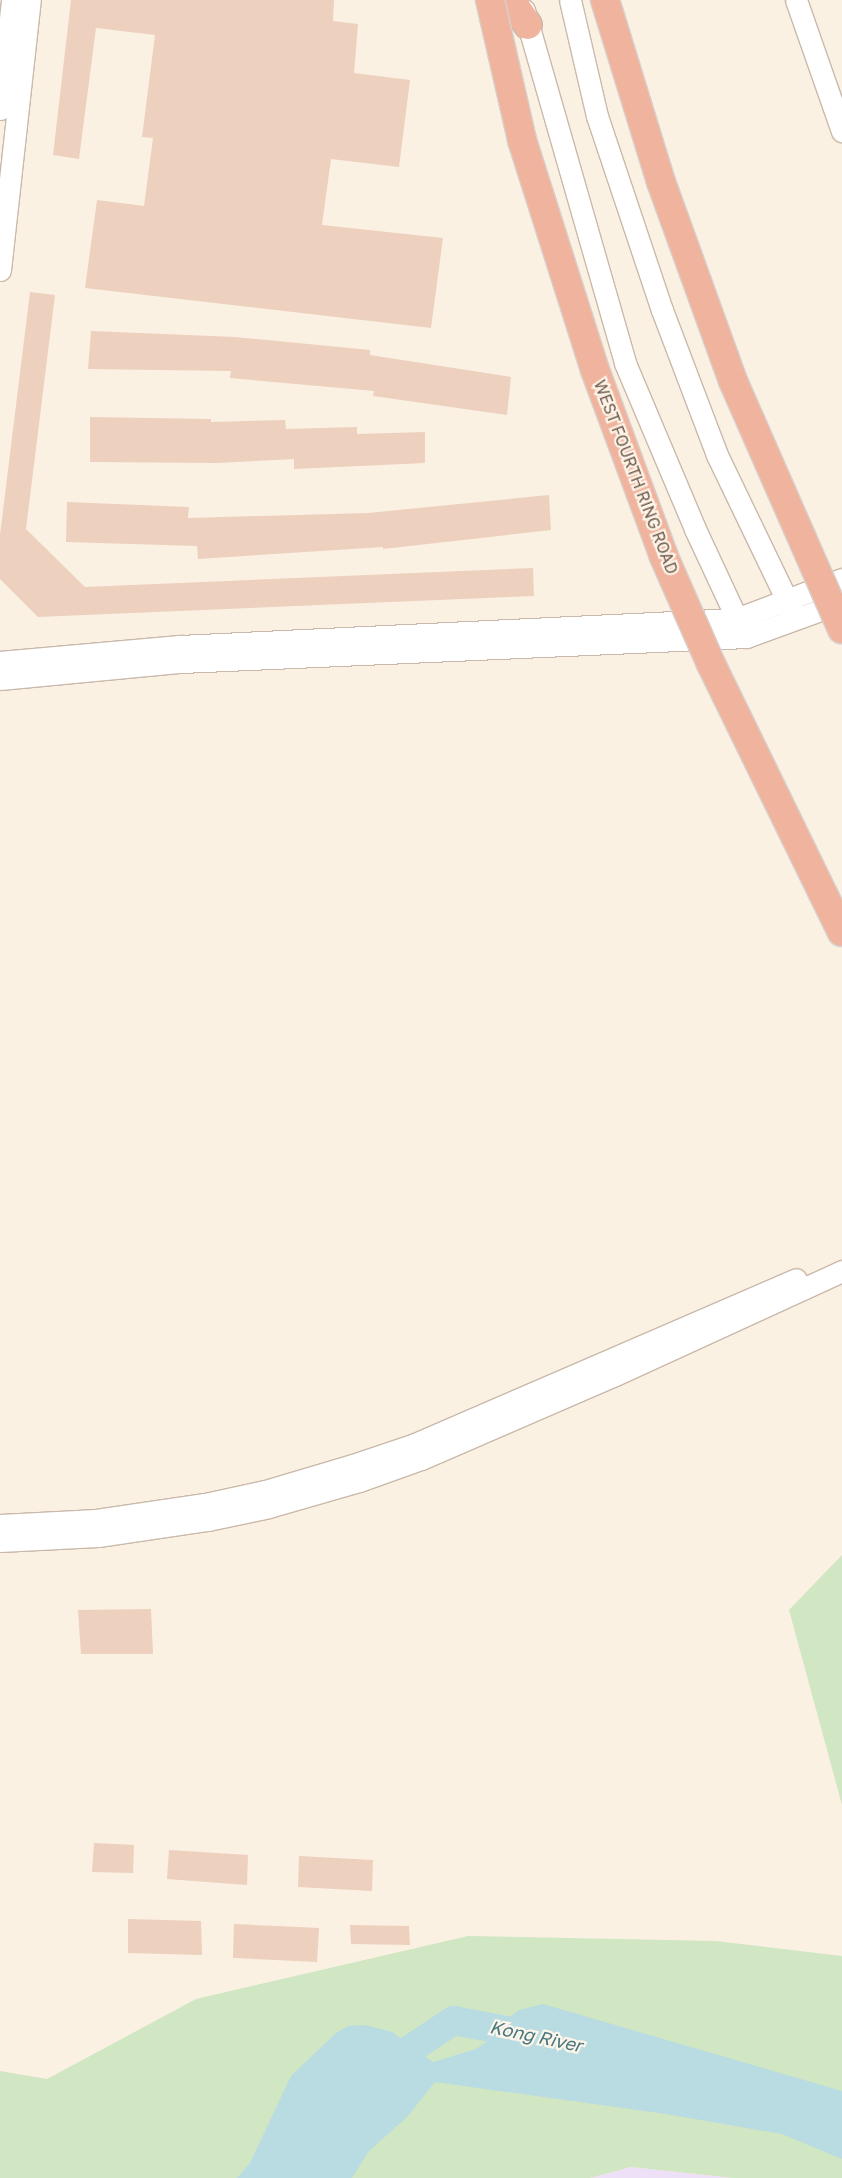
<!DOCTYPE html>
<html>
<head>
<meta charset="utf-8">
<style>
	body { margin:0 }
	#map { position:relative; width:842px; height:2178px; overflow:hidden; background:#faf1e3; font-family:"Golos Text",sans-serif }
	div>[style] { position:absolute }
	[style*='--x'] { left:calc(var(--x)*1px); top:calc(var(--y)*1px); width:calc(var(--w)*1px); rotate:calc(var(--a)*1deg) }
	.education>* { inset:0; background:#eee0f6 }
	.green>* { inset:0; background:#d1e6c3 }
	.water>* { inset:0; background:#b9dbe2 }
	.river>* { height:29px; margin:-14.5px; padding:0 14.5px; transform-origin:14.5px; border-radius:14.5px; background:#b9dbe2 }
	.building>* { inset:0; background:#edd0bd }
	.roads { filter:drop-shadow(1px 0 #cab9aa) drop-shadow(-1px 0 #cab9aa) drop-shadow(0 1px #cab9aa) drop-shadow(0 -1px #cab9aa) }
	.minor>* { height:21px; margin:-10.5px; padding:0 10.5px; transform-origin:10.5px; border-radius:10.5px; background:#fff }
	.highway>* { height:28px; margin:-14px; padding:0 14px; transform-origin:14px; border-radius:14px; background:#f0b49e }
	.bridges { filter:drop-shadow(1px 0 #d7d1cd) drop-shadow(-1px 0 #d7d1cd) drop-shadow(0 1px #d7d1cd) drop-shadow(0 -1px #d7d1cd) }
	.highway-bridge>* { height:28px; margin:-14px; padding:0 14px; transform-origin:14px; border-radius:14px; background:#f0b49e }
	span { translate:-50% -50%; white-space:nowrap; text-align:center; line-height:1.15; -webkit-text-stroke:4.5px #fdf5e9; paint-order:stroke }
	.street-label { font-size:16px; color:#70594b }
	.water-label { font-size:18px; color:#477781; font-style:italic }
</style>
</head>
<body>
<div id="map">
	<div class="education">
		<div style="clip-path:polygon(631px 2167px,734px 2178px,590px 2178px)"></div>
	</div>
	<div class="green">
		<div style="clip-path:polygon(842px 1555px,842px 1805px,789px 1610px)"></div>
		<div style="clip-path:polygon(468px 1936px,716px 1941px,842px 1956px,842px 2178px,734px 2178px,631px 2167px,590px 2178px,0 2178px,0 2071px,47px 2079px,196px 1999px)"></div>
	</div>
	<div class="water">
		<div style="clip-path:polygon(543px 2004px,842px 2091px,842px 2159px,782px 2134px,666px 2114px,435px 2082px,407px 2117px,369px 2151px,352px 2178px,237px 2178px,250px 2163px,291px 2076px,336px 2033px,348px 2026px,365px 2025px,392px 2032px,433px 2062px,476px 2049px,495px 2036px,505px 2021px,519px 2010px)"></div>
	</div>
	<div class="river">
		<div style="--x:381;--y:2068;--w:87;--a:-33.7"></div>
		<div style="--x:453;--y:2020;--w:86;--a:10.7"></div>
	</div>
	<div class="building">
		<div style="clip-path:polygon(71px 0,334px 0,333px 21px,358px 24px,354px 73px,410px 80px,399px 167px,331px 159px,322px 225px,443px 238px,431px 328px,85px 288px,97px 200px,144px 206px,153px 138px,142px 137px,155px 35px,96px 28px,79px 159px,53px 155px)"></div>
		<div style="clip-path:polygon(30px 292px,55px 295px,26px 529px,85px 587px,533px 568px,534px 596px,38px 617px,0 579px,0 535px)"></div>
		<div style="clip-path:polygon(91px 331px,235px 337px,370px 350px,370px 355px,511px 377px,507px 415px,373px 396px,374px 391px,230px 378px,231px 371px,88px 369px)"></div>
		<div style="clip-path:polygon(90px 417px,211px 419px,211px 422px,285px 420px,286px 429px,357px 427px,357px 434px,425px 432px,425px 463px,294px 469px,294px 459px,218px 463px,90px 462px)"></div>
		<div style="clip-path:polygon(549px 495px,551px 530px,383px 549px,383px 547px,198px 559px,197px 546px,66px 542px,67px 502px,189px 507px,188px 518px,368px 513px)"></div>
		<div style="clip-path:polygon(151px 1609px,153px 1654px,81px 1654px,78px 1610px)"></div>
		<div style="clip-path:polygon(94px 1843px,134px 1845px,133px 1873px,92px 1872px)"></div>
		<div style="clip-path:polygon(169px 1850px,248px 1855px,247px 1885px,167px 1879px)"></div>
		<div style="clip-path:polygon(299px 1856px,373px 1860px,372px 1891px,298px 1887px)"></div>
		<div style="clip-path:polygon(128px 1919px,201px 1921px,202px 1955px,128px 1953px)"></div>
		<div style="clip-path:polygon(234px 1924px,319px 1928px,317px 1962px,233px 1958px)"></div>
		<div style="clip-path:polygon(350px 1925px,409px 1926px,410px 1945px,351px 1944px)"></div>
	</div>
	<div class="roads">
		<div class="minor">
			<div style="--x:570;--y:0;--w:119;--a:76.9"></div>
			<div style="--x:597;--y:116;--w:205;--a:71.5"></div>
			<div style="--x:662;--y:310;--w:155;--a:69.2"></div>
			<div style="--x:717;--y:455;--w:173;--a:64.3"></div>
			<div style="--x:796;--y:0;--w:139;--a:70.7"></div>
			<div style="--x:524;--y:10;--w:367;--a:74"></div>
			<div style="--x:625;--y:363;--w:180;--a:67.1"></div>
			<div style="--x:695;--y:529;--w:111;--a:65"></div>
			<div style="--x:0;--y:109;--w:110;--a:-83.7"></div>
			<div style="--x:0;--y:270;--w:272;--a:-83.7"></div>
			<div style="--x:0;--y:662;--w:181;--a:-5.1"></div>
			<div style="--x:180;--y:646;--w:557;--a:-2.78"></div>
			<div style="--x:736;--y:619;--w:113;--a:-20.7"></div>
			<div style="--x:0;--y:679;--w:182;--a:-5.4"></div>
			<div style="--x:181;--y:662;--w:566;--a:-2.53"></div>
			<div style="--x:746;--y:637;--w:102;--a:-20"></div>
			<div style="--x:0;--y:1525;--w:96;--a:-3"></div>
			<div style="--x:96;--y:1520;--w:110;--a:-8.4"></div>
			<div style="--x:205;--y:1504;--w:61;--a:-12.2"></div>
			<div style="--x:265;--y:1491;--w:92;--a:-16.5"></div>
			<div style="--x:353;--y:1465;--w:65;--a:-18.7"></div>
			<div style="--x:415;--y:1444;--w:415;--a:-23.4"></div>
			<div style="--x:0;--y:1541;--w:98;--a:-2.9"></div>
			<div style="--x:98;--y:1536;--w:111;--a:-8.3"></div>
			<div style="--x:208;--y:1520;--w:62;--a:-12"></div>
			<div style="--x:269;--y:1507;--w:94;--a:-16.1"></div>
			<div style="--x:359;--y:1481;--w:66;--a:-19.5"></div>
			<div style="--x:421;--y:1459;--w:211;--a:-23.4"></div>
			<div style="--x:615;--y:1375;--w:250;--a:-24.6"></div>
		</div>
		<div class="highway">
			<div style="--x:511;--y:0;--w:30;--a:56"></div>
		</div>
	</div>
	<div class="bridges">
		<div class="highway-bridge">
			<div style="--x:490;--y:0;--w:144;--a:77.1"></div>
			<div style="--x:522;--y:140;--w:241;--a:72.4"></div>
			<div style="--x:595;--y:370;--w:199;--a:69.7"></div>
			<div style="--x:664;--y:557;--w:117;--a:66.3"></div>
			<div style="--x:711;--y:664;--w:298;--a:64"></div>
			<div style="--x:605;--y:0;--w:190;--a:72.9"></div>
			<div style="--x:661;--y:182;--w:212;--a:70.1"></div>
			<div style="--x:733;--y:381;--w:271;--a:66.3"></div>
		</div>
	</div>
	<div class="street-label">
		<span style="left:636px;top:477px;rotate:69deg">WEST FOURTH RING ROAD</span>
	</div>
	<div class="water-label">
		<span style="left:536px;top:2036px;rotate:12deg">Kong River</span>
	</div>
</div>
</body>
</html>
